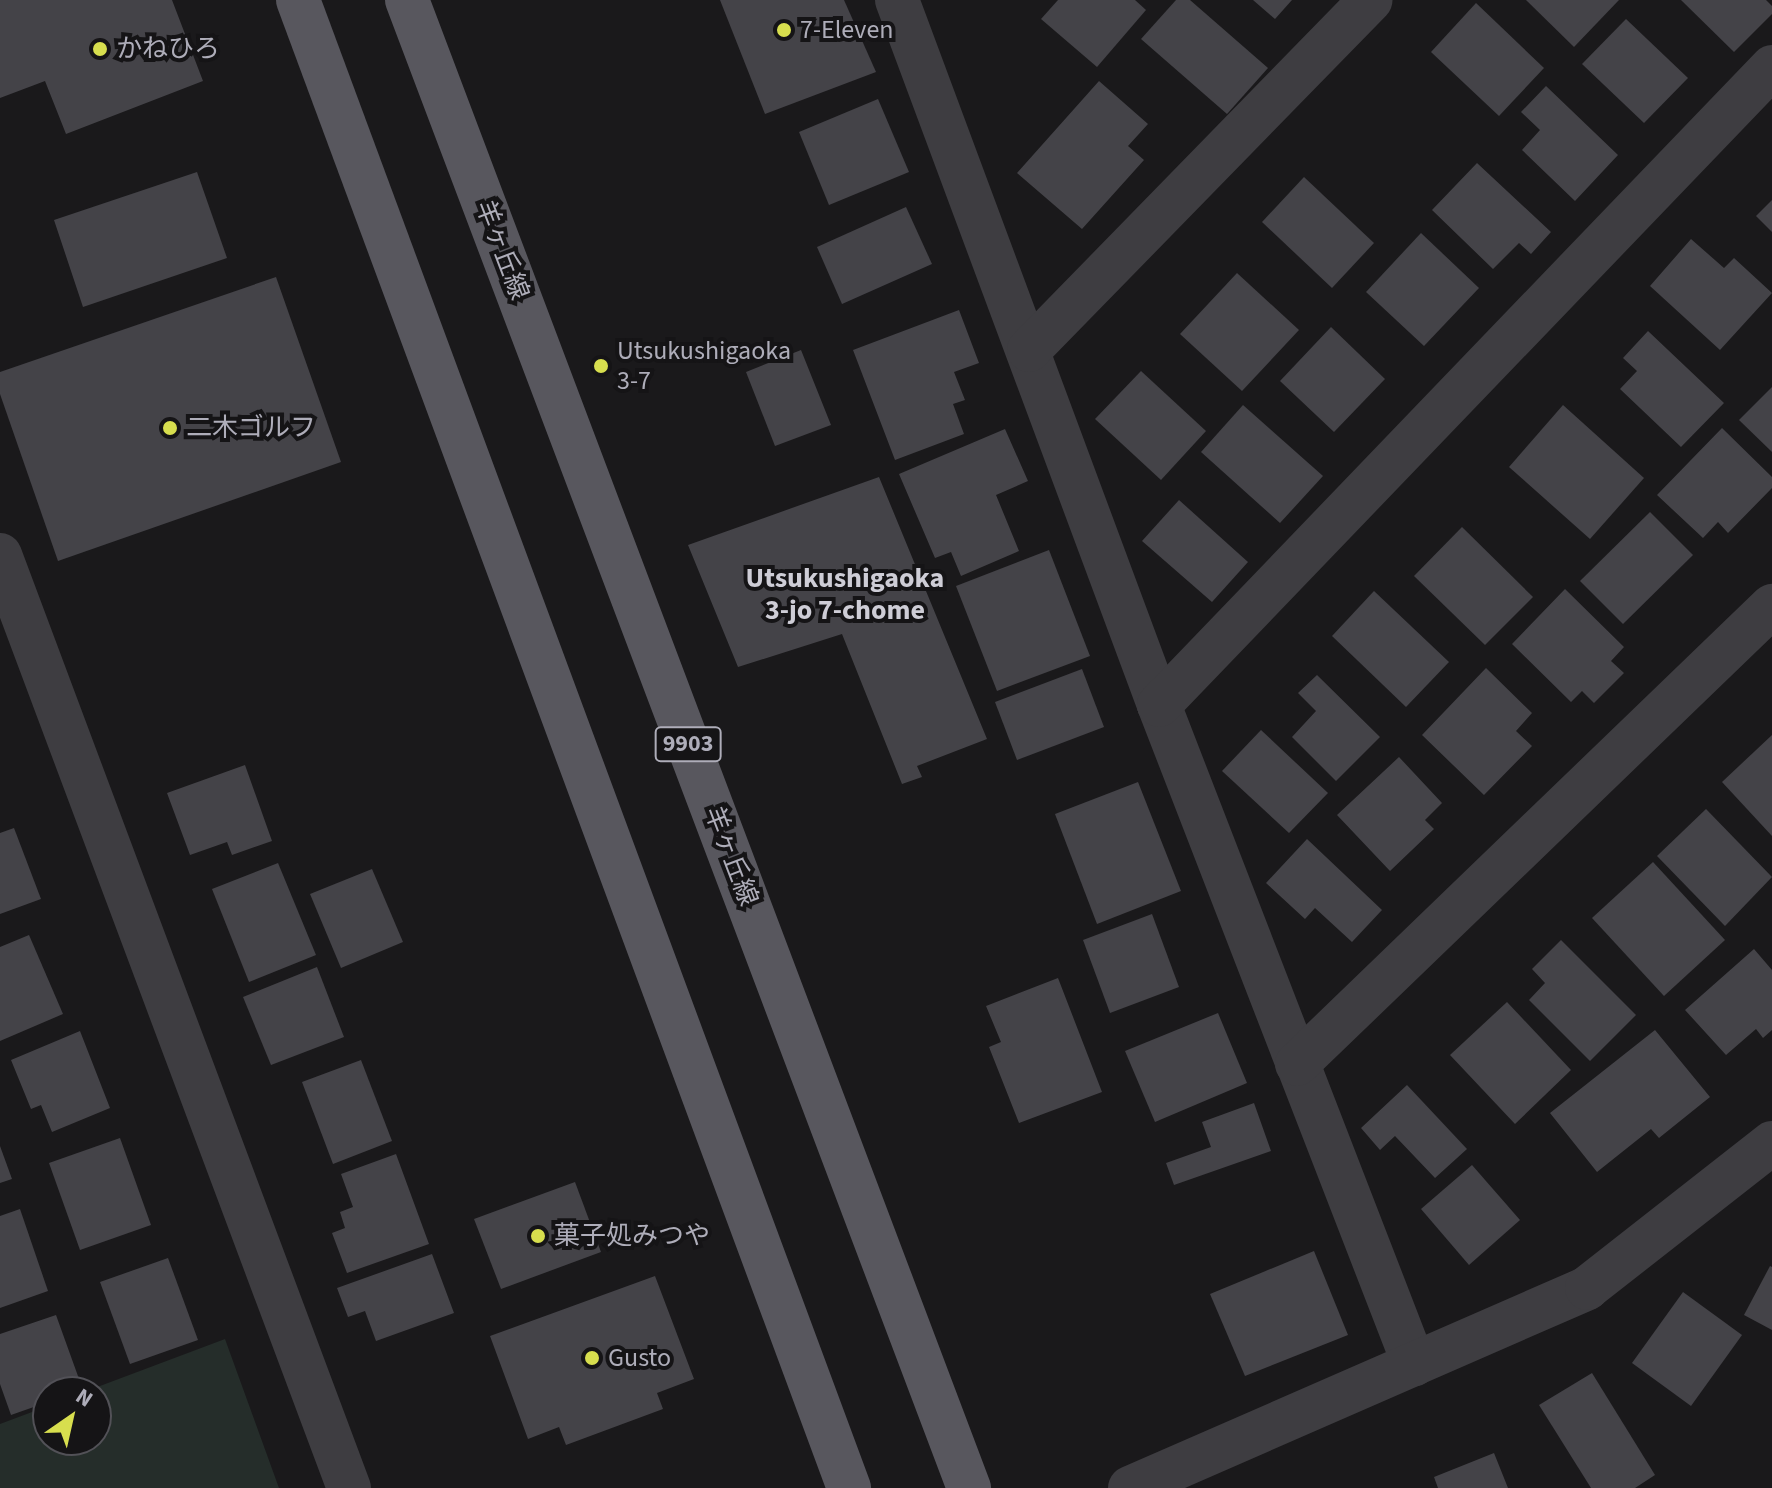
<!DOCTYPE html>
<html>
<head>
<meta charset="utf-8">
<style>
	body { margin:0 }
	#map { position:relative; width:1772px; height:1488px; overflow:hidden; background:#1a191b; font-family:"Source Sans 3","Noto Sans JP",sans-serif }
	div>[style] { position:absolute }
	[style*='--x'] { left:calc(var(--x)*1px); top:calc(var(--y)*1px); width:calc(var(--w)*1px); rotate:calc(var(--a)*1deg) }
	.green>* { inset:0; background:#252d2a }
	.building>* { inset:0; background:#444348 }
	.minor>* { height:44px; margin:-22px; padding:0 22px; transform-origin:22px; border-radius:22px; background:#3e3d41 }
	.major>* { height:44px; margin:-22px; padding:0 22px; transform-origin:22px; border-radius:22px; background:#58575e }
	.dots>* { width:22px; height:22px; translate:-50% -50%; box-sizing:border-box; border:4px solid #151416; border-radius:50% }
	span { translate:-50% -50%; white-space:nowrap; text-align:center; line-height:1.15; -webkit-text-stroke:8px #151416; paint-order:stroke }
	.shield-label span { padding:2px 6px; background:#151416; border:2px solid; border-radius:6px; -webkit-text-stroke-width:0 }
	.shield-label { font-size:24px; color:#aeadb9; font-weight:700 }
	.poi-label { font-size:26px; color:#aeadb9 }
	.left { translate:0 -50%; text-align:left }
	.street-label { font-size:26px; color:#aeadb9 }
	.neighbourhood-label { font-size:28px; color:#cecdd6; font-weight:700 }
	.north { position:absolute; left:32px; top:1376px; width:80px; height:80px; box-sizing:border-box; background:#151416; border:2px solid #525157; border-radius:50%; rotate:34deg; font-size:22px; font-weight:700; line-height:32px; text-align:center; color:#aeadb9 }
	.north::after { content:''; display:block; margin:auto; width:28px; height:36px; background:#d7de4e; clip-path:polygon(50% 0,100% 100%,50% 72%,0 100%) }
</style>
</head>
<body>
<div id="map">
	<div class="green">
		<div style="clip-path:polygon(225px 1339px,279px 1488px,0 1488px,0 1424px,48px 1406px,48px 1440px,96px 1440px,96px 1392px,84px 1392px)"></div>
	</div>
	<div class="building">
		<div style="clip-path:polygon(0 0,172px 0,203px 81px,66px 134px,45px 81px,0 98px)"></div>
		<div style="clip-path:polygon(720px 0,844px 0,876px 72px,765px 114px)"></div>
		<div style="clip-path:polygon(1058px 0,1135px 0,1146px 10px,1097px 67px,1041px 19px)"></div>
		<div style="clip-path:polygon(1176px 0,1190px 0,1268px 68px,1227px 114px,1141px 39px)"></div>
		<div style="clip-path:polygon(1253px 0,1292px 0,1275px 19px)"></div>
		<div style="clip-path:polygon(1526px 0,1619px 0,1574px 47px)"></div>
		<div style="clip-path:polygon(1681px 0,1766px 0,1772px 6px,1772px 14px,1734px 52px)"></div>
		<div style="clip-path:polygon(1476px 3px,1544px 68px,1499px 116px,1431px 52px)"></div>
		<div style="clip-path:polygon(1626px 19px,1688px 78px,1644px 123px,1582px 64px)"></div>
		<div style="clip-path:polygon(1099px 81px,1148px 124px,1128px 146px,1144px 160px,1082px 229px,1017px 173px)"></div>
		<div style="clip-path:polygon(1546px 86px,1618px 155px,1575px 201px,1522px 150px,1540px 130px,1521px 112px)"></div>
		<div style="clip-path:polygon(878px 99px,909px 172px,829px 205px,799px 132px)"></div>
		<div style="clip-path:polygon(1477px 163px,1551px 232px,1531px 254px,1519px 243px,1493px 269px,1432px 210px)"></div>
		<div style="clip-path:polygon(197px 172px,227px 258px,83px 307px,54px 220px)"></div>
		<div style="clip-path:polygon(1304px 177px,1374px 243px,1332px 288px,1262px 222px)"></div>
		<div style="clip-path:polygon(1772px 200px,1772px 232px,1756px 216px)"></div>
		<div style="clip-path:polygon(906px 207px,932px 264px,842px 304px,817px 247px)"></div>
		<div style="clip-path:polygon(1421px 233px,1479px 288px,1424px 346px,1366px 292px)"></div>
		<div style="clip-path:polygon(1691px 239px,1724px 268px,1734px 258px,1772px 293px,1720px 350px,1650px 286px)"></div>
		<div style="clip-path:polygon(1237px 273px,1299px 330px,1242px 391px,1180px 334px)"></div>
		<div style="clip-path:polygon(276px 277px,341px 462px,58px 561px,0 394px,0 372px)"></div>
		<div style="clip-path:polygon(959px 310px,979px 363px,954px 372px,965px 400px,953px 404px,964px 434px,895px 460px,853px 350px)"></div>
		<div style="clip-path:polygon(1331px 327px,1385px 379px,1334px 432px,1280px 381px)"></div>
		<div style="clip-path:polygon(1648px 331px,1724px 403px,1681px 447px,1620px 389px,1637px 371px,1623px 358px)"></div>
		<div style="clip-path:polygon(801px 350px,831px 425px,775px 446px,746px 372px)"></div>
		<div style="clip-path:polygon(1141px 371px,1206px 431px,1161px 480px,1095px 419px)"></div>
		<div style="clip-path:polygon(1772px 387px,1772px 452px,1739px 420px)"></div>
		<div style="clip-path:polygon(1243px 405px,1323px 476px,1280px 523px,1201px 452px)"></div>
		<div style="clip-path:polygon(1563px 405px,1644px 478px,1590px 539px,1509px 467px)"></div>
		<div style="clip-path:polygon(1722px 428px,1772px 477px,1772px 488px,1728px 533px,1718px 522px,1703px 538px,1657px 495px)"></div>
		<div style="clip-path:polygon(1005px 429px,1028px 481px,996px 495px,1019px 551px,961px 576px,951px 552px,935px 558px,899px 474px)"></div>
		<div style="clip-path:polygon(879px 477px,987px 739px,917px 766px,922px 777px,902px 784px,842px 634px,738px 667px,688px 545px)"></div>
		<div style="clip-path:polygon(1179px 500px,1248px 562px,1212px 602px,1142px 541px)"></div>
		<div style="clip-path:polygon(1650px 512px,1693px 555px,1623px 624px,1580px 581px)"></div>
		<div style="clip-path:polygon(1462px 527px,1533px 597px,1485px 645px,1414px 576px)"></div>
		<div style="clip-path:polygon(1049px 550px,1090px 656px,997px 691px,956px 586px)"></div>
		<div style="clip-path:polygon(1565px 589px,1624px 647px,1611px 661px,1624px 673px,1594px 703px,1582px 691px,1571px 702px,1512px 644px)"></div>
		<div style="clip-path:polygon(1374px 591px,1449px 662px,1406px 707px,1332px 636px)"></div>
		<div style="clip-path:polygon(1486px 668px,1532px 713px,1516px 731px,1532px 746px,1484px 795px,1422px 735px)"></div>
		<div style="clip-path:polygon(1082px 669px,1104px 727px,1017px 760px,995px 702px)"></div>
		<div style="clip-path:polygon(1317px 675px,1380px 737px,1336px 781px,1292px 737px,1316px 711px,1298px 693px)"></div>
		<div style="clip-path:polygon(1261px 730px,1328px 793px,1289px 833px,1222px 771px)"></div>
		<div style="clip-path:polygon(1772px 735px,1772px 836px,1722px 782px)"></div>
		<div style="clip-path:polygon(1399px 757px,1442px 803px,1425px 820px,1434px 829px,1390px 871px,1337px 815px)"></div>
		<div style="clip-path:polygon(245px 765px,272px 841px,232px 855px,227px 842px,190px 855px,167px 793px)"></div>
		<div style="clip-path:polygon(1138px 782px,1181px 891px,1097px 924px,1055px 814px)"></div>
		<div style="clip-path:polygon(1706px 809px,1772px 877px,1725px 926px,1657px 856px)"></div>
		<div style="clip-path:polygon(14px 828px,41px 899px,0 914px,0 833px)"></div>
		<div style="clip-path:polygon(1307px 839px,1382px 910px,1352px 942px,1315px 908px,1305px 919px,1266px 883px)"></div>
		<div style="clip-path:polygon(1653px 862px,1725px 940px,1664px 996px,1592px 918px)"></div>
		<div style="clip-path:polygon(278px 863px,316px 955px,249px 982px,212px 889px)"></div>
		<div style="clip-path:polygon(372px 869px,403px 942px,341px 968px,310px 894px)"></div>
		<div style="clip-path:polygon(1152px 914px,1179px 987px,1110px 1013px,1083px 940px)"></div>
		<div style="clip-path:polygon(29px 935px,63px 1014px,0 1041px,0 947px)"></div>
		<div style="clip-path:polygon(1561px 940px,1636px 1015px,1590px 1061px,1529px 1000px,1545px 983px,1532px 969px)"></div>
		<div style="clip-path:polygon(1754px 949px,1772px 970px,1772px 1030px,1763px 1038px,1756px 1029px,1726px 1055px,1685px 1010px)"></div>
		<div style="clip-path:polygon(317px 967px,344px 1037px,271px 1065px,243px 997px)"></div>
		<div style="clip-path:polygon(1058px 978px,1102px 1092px,1019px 1123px,989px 1047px,1001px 1042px,986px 1006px)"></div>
		<div style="clip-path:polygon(1507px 1002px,1571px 1070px,1515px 1124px,1450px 1055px)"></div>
		<div style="clip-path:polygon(1218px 1013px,1247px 1083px,1155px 1122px,1125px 1051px)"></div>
		<div style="clip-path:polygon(1655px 1030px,1710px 1097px,1659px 1138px,1651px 1129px,1597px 1172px,1550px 1113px)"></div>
		<div style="clip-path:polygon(80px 1031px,110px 1108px,52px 1132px,41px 1105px,31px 1109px,11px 1060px)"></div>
		<div style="clip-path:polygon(361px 1060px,392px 1141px,333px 1164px,302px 1082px)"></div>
		<div style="clip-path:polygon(1407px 1085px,1467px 1149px,1435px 1178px,1395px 1136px,1380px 1150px,1361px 1128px)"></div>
		<div style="clip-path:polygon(1254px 1103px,1271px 1151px,1174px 1185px,1166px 1163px,1211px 1147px,1202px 1122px)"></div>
		<div style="clip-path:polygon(120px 1138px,151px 1225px,80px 1250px,49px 1163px)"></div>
		<div style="clip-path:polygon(0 1146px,12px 1179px,0 1183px)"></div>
		<div style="clip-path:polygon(396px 1154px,429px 1244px,347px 1273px,332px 1233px,345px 1228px,340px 1212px,353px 1207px,341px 1174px)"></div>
		<div style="clip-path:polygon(1472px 1165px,1520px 1220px,1469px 1265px,1421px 1209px)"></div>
		<div style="clip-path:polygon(575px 1182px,601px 1252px,501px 1289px,474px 1219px)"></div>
		<div style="clip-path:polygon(20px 1209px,48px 1291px,0 1308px,0 1216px)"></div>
		<div style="clip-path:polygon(1314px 1251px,1348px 1335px,1245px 1376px,1210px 1294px)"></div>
		<div style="clip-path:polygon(432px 1254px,454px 1313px,376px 1341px,365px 1311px,348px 1317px,337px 1288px)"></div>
		<div style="clip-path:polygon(168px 1258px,198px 1340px,130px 1364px,100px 1282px)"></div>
		<div style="clip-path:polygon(1770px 1266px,1772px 1267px,1772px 1330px,1744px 1315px)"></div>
		<div style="clip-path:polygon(655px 1276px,694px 1379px,657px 1393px,663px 1409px,566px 1445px,559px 1427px,528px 1439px,490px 1336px)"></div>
		<div style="clip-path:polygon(1683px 1292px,1742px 1335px,1691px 1406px,1632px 1363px)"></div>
		<div style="clip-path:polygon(56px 1315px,83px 1390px,48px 1392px,48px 1402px,11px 1415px,0 1384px,0 1334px)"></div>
		<div style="clip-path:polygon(1592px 1373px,1655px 1475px,1635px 1488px,1591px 1488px,1539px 1405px)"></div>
		<div style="clip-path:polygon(1494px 1453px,1508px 1488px,1438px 1488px,1434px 1477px)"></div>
	</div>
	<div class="minor">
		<div style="--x:897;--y:0;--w:752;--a:69.61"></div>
		<div style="--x:1159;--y:705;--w:707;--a:68.85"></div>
		<div style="--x:1029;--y:350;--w:489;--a:-45.7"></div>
		<div style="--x:0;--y:555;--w:996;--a:69.49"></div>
		<div style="--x:1159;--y:705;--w:885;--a:-46.14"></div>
		<div style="--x:1297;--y:1064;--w:660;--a:-43.96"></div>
		<div style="--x:1130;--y:1488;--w:499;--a:-23.6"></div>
		<div style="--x:1587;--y:1288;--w:235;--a:-38.1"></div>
	</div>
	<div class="major">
		<div style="--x:298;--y:0;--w:1587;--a:69.68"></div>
		<div style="--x:407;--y:0;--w:1591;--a:69.31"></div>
	</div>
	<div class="dots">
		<div style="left:784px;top:30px;background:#d7de4e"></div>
		<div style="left:100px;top:49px;background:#d7de4e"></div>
		<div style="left:601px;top:366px;background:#d7de4e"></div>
		<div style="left:170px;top:428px;background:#d7de4e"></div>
		<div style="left:538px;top:1236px;background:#d7de4e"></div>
		<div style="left:592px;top:1358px;background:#d7de4e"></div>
	</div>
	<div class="shield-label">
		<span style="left:688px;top:744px">9903</span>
	</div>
	<div class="poi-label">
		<span class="left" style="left:800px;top:30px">7-Eleven</span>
		<span class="left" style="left:116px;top:49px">かねひろ</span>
		<span class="left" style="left:617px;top:366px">Utsukushigaoka<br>3-7</span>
		<span class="left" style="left:186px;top:428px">二木ゴルフ</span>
		<span class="left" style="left:554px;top:1236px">菓子処みつや</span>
		<span class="left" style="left:608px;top:1358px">Gusto</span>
	</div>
	<div class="street-label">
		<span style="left:502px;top:250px;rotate:69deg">羊ヶ丘線</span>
		<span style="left:731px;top:856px;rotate:69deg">羊ヶ丘線</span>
	</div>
	<div class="neighbourhood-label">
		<span style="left:845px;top:594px">Utsukushigaoka<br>3-jo 7-chome</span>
	</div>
	<div class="north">N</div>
</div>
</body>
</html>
